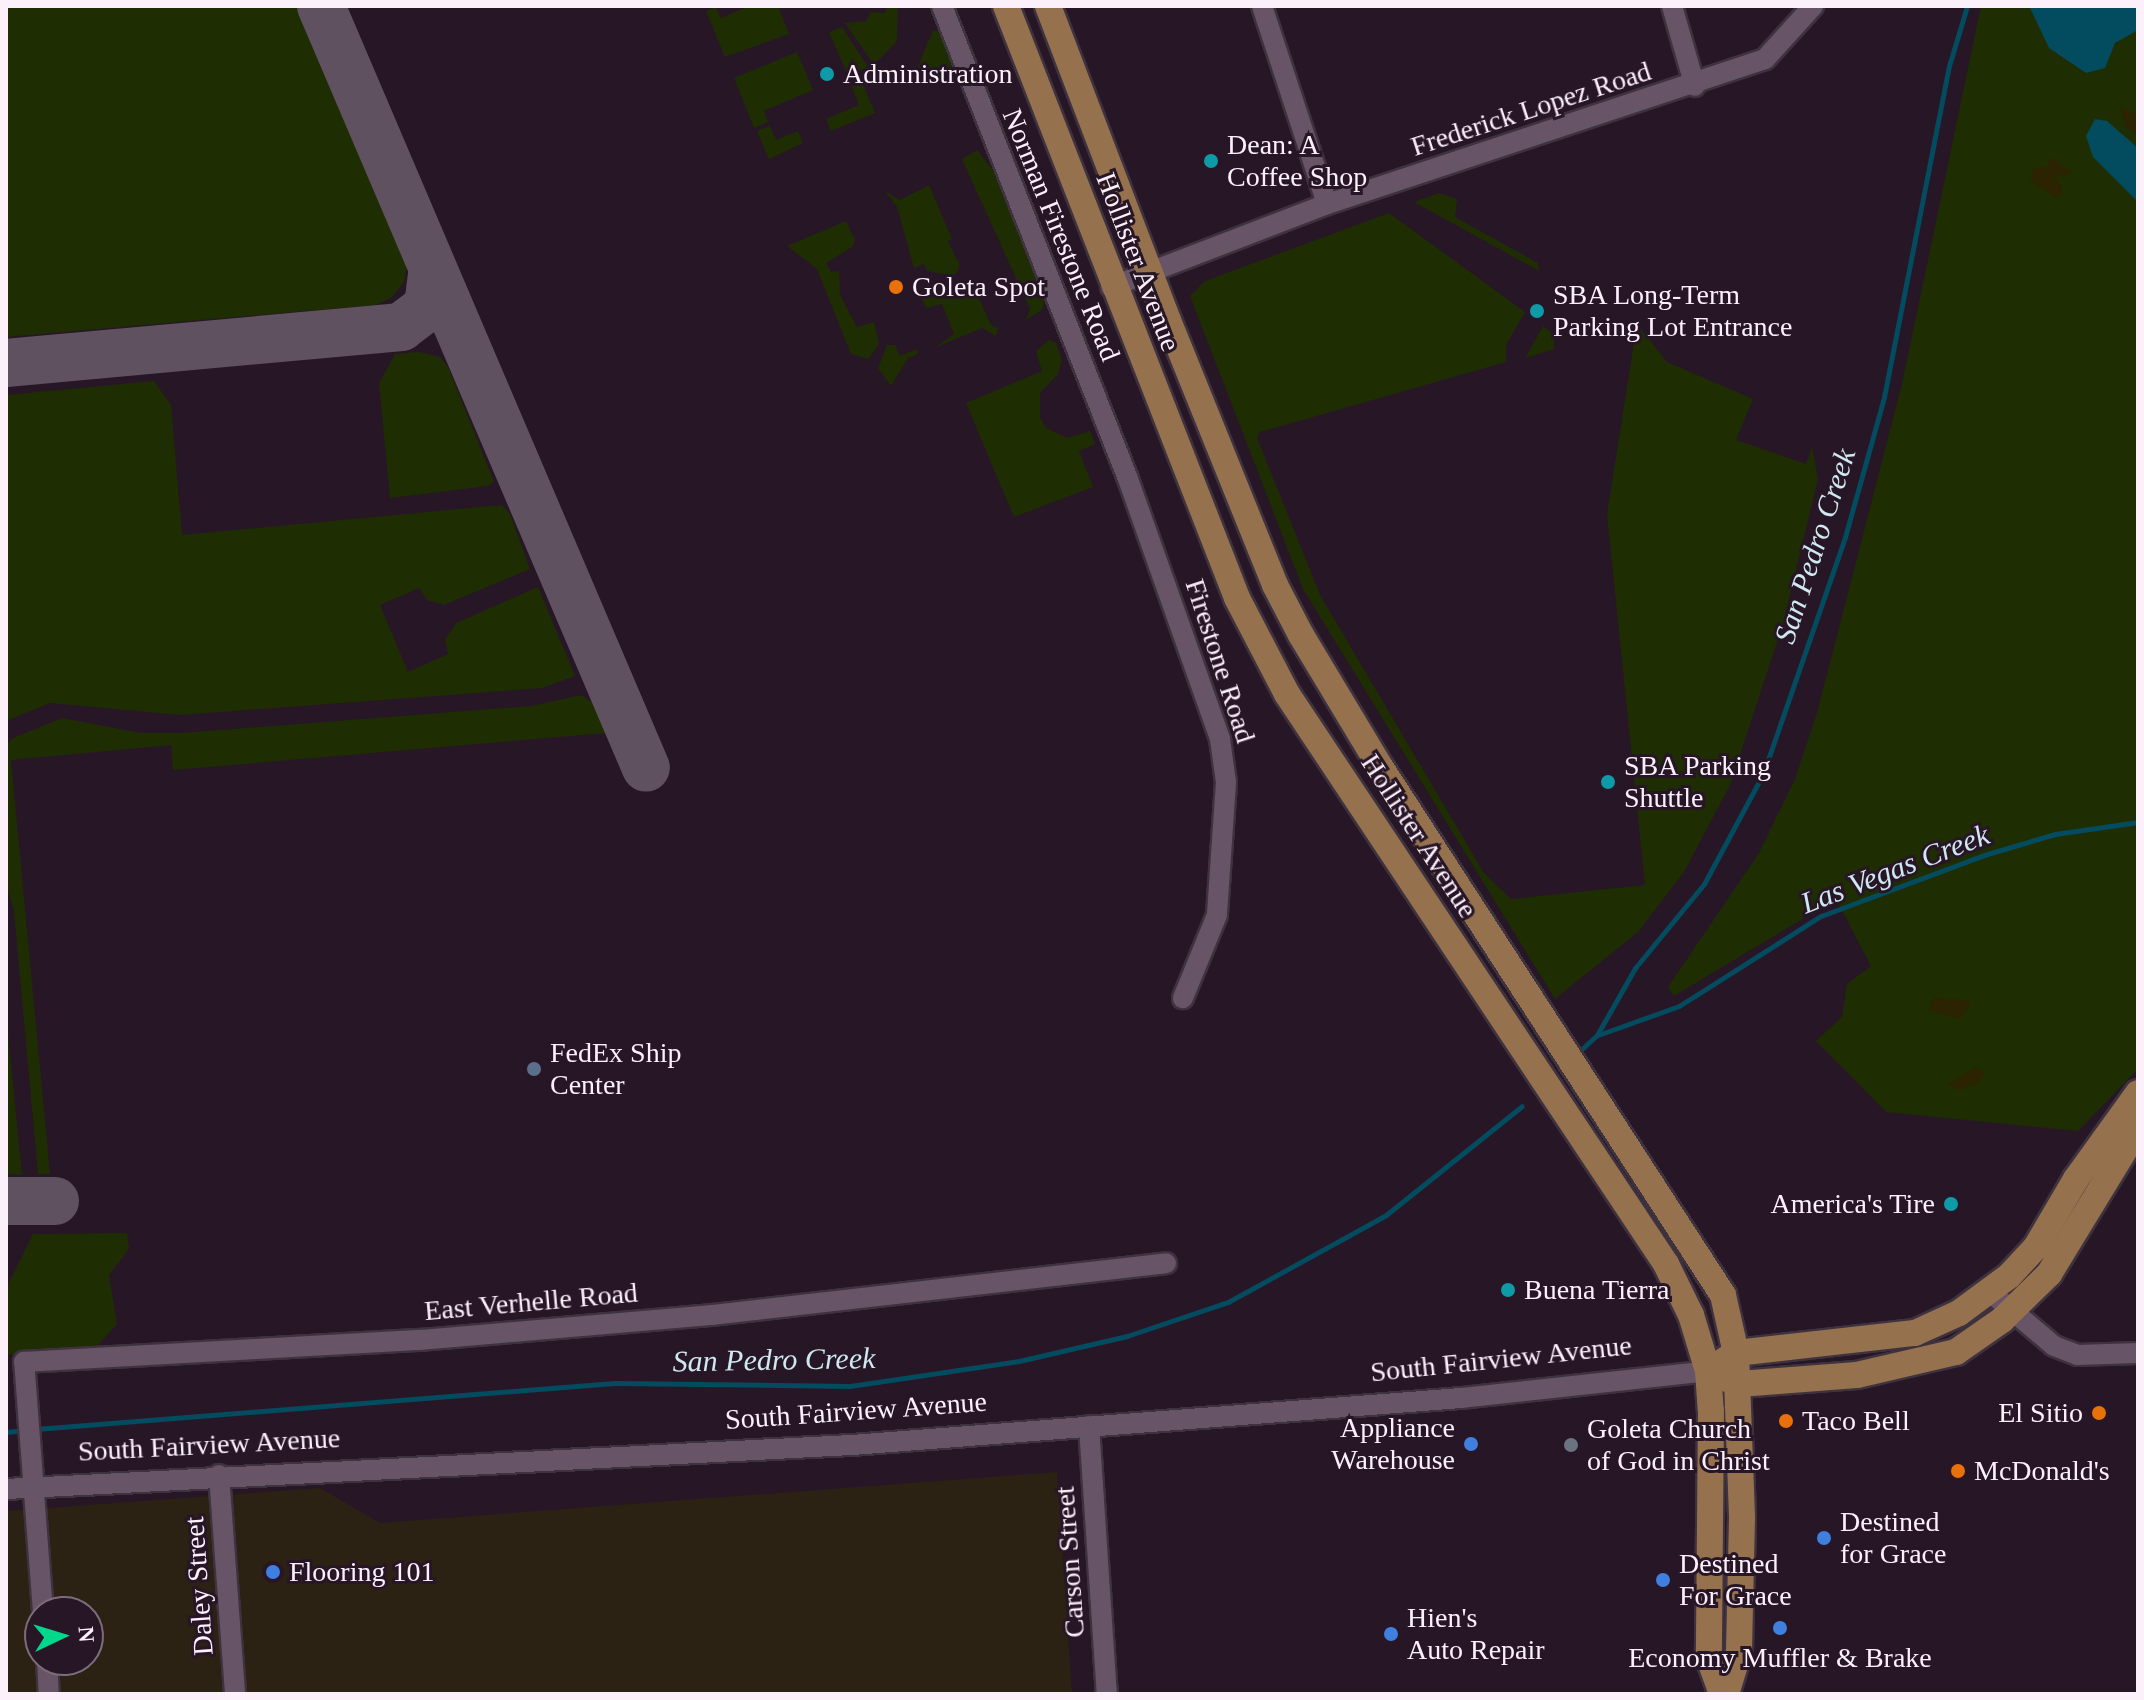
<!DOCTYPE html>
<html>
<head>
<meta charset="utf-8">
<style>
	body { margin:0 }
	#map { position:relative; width:2144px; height:1700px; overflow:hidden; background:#271626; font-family:"Times New Roman",serif }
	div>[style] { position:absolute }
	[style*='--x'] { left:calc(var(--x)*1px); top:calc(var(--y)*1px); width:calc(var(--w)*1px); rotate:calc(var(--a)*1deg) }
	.industrial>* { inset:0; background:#2c2213 }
	.green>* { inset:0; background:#1f2d03 }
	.sand>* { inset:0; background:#2b2302 }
	.water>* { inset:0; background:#034b5e }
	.stream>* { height:5px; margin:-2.5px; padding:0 2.5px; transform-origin:2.5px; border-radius:2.5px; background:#034b5e }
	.taxiway>* { height:48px; margin:-24px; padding:0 24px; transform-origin:24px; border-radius:24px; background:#605160 }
	.roads { filter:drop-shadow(2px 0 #3e323e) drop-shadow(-2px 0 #3e323e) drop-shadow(0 2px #3e323e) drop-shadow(0 -2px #3e323e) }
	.minor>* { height:20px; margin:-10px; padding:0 10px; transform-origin:10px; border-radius:10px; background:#685467 }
	.major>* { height:26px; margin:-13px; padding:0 13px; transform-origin:13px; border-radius:13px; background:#96714e }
	.dots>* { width:22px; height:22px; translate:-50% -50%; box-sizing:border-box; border:4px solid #271626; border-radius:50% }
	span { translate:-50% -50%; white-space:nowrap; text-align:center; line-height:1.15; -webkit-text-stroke:6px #271626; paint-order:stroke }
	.poi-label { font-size:28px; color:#fcf0fb }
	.left { translate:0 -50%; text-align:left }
	.right { translate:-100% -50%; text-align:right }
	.street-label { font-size:28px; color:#fcf0fb }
	.water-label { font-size:30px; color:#cfe8f1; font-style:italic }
	.frame { position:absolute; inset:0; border:8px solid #fcf0fb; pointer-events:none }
	.north { position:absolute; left:24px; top:1596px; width:80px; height:80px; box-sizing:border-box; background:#271626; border:2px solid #7c6d7b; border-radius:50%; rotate:86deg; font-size:22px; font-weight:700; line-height:32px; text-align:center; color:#fcf0fb }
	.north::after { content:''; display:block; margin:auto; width:28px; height:36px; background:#00d98c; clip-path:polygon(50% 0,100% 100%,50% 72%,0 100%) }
</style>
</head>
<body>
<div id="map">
	<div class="industrial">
		<div style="clip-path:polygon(evenodd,1057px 1472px,1072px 1694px,6px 1694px,6px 1511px,320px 1488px,380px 1523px,1057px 1472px,40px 1612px,88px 1612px,88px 1660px,40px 1660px,40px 1612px)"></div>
	</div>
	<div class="green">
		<div style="clip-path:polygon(6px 6px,302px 6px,398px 232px,407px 265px,404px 282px,391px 298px,375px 305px,6px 337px)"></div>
		<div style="clip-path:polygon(749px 6px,778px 6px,789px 34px,725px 57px,706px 11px,716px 7px,721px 18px)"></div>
		<div style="clip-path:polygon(889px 6px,898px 6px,897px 41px,874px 65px,845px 23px,866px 21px,871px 12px,884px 13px)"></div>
		<div style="clip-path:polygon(1981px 6px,2138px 6px,2138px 1069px,2078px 1131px,1886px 1112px,1816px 1041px,1842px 1017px,1847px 984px,1871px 966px,1836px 899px,1674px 996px,1668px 987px,1759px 853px,1795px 779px,1817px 713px,1902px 384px)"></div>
		<div style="clip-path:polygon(842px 27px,868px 67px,848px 76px,829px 32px)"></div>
		<div style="clip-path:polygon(933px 30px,940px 33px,956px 77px,948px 87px,928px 79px,918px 66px)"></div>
		<div style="clip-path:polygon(797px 52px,813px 90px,764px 111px,768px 122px,754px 128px,734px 78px)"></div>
		<div style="clip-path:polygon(860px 78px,875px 113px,831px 131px,826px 119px,859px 105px,850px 82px)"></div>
		<div style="clip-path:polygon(770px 126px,776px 140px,798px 131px,803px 143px,769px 159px,757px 131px)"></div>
		<div style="clip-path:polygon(977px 150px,999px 178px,1045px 295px,1043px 309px,1026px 320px,1030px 309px,962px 159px)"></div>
		<div style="clip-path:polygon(929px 185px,952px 239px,948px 241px,960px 266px,954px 276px,927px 271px,924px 264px,914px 268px,897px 207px,885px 191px,900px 200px)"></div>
		<div style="clip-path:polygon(1439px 193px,1457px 199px,1455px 217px,1538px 263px,1539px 271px,1414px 202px)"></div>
		<div style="clip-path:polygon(1389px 213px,1525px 312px,1506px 345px,1506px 362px,1260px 432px,1257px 438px,1320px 595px,1484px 873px,1511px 899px,1645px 885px,1607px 514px,1637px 324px,1667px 362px,1753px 399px,1736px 440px,1806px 464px,1812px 447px,1818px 479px,1783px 624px,1730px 785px,1684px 872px,1638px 932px,1555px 999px,1303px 589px,1190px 296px,1205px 281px)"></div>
		<div style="clip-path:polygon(846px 221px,855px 240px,852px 247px,826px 263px,831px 272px,839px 271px,840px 295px,857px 327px,874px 322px,879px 344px,868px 359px,851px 354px,817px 269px,787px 246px)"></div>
		<div style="clip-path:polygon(972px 283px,991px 325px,998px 328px,996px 336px,982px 328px,934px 348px,954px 334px,942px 304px,926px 308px,922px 299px,950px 285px)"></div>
		<div style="clip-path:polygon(1543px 326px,1554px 334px,1554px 349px,1525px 358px)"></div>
		<div style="clip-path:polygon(1049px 340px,1056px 343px,1062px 360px,1058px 374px,1040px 393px,1040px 418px,1046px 428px,1068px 438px,1090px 431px,1095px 444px,1079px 451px,1093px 487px,1014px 517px,966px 403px,1042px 371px,1036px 351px)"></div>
		<div style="clip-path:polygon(887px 345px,895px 345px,900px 356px,916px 349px,918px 354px,908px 358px,891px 386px,878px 368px)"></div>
		<div style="clip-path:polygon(419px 352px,440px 357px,448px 367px,494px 482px,488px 486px,390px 498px,379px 383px,395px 354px)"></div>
		<div style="clip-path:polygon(154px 381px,171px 405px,182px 535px,502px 505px,510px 514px,530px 569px,444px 605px,427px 600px,419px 588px,380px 605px,408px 672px,448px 654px,445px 640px,456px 623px,538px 587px,575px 676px,542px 688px,180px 715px,50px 703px,6px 721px,6px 395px)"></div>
		<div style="clip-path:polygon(582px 695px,594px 704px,606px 733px,173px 770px,171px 745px,11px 760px,50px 1174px,38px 1174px,14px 911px,6px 883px,6px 745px,13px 738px,62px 718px,141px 733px,182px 733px,531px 706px)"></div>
		<div style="clip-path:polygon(6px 1012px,22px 1175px,6px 1174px)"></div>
		<div style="clip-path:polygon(127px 1233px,129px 1249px,109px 1275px,117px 1324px,97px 1346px,6px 1355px,6px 1289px,33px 1234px)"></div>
	</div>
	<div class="sand">
		<div style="clip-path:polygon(2119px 107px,2138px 115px,2138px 134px,2126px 127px)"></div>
		<div style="clip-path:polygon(2050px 157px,2074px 173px,2055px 176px,2063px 192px,2056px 198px,2031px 181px,2034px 168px,2047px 167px)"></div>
		<div style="clip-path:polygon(1935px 997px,1970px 1001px,1971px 1003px,1960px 1019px,1928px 1010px)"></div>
		<div style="clip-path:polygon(1975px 1067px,1985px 1073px,1979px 1082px,1960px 1090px,1948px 1085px)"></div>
	</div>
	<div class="water">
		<div style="clip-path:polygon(2029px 6px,2138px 6px,2138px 30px,2115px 43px,2105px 68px,2086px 73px,2049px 48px)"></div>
		<div style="clip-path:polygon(2095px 119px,2107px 121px,2138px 148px,2138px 202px,2093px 157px,2086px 136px)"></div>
	</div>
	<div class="stream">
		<div style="--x:1598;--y:1035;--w:86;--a:-19.7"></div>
		<div style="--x:1679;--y:1006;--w:168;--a:-32.4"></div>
		<div style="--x:1821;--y:916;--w:174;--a:-20.5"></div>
		<div style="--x:1984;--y:855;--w:74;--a:-16.5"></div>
		<div style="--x:2055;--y:834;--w:84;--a:-8.2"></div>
		<div style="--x:1583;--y:1048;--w:19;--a:-43"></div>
		<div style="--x:1597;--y:1035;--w:77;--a:-60.4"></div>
		<div style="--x:1635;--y:968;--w:109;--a:-50.6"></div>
		<div style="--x:1704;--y:884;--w:125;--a:-61.8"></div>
		<div style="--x:1763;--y:774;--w:251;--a:-70.9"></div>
		<div style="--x:1845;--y:537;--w:145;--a:-74.4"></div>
		<div style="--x:1884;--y:397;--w:337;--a:-78.9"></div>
		<div style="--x:1949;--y:66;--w:63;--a:-73.3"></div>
		<div style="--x:36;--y:1429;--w:580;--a:-4.55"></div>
		<div style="--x:614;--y:1383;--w:236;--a:0.7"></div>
		<div style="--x:850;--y:1386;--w:171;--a:-8.4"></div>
		<div style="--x:1019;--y:1361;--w:111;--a:-13"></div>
		<div style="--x:1127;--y:1336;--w:107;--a:-18.6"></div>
		<div style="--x:1228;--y:1302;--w:180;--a:-28.8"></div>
		<div style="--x:1386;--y:1215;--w:174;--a:-38.7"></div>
		<div style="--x:6;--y:1432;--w:20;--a:-6"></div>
	</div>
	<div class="taxiway">
		<div style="--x:321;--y:6;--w:828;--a:66.9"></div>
		<div style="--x:6;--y:363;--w:397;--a:-5.2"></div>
		<div style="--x:401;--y:327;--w:34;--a:-37"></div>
		<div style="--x:428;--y:307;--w:38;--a:-83"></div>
		<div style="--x:6;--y:1201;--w:49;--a:0"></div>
	</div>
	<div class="roads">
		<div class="minor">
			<div style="--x:942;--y:6;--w:508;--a:68.53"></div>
			<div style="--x:1128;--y:479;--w:276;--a:70.5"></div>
			<div style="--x:1220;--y:739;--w:43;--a:82.1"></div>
			<div style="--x:1226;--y:782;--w:133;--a:93.9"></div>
			<div style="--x:1217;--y:915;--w:90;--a:112.3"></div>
			<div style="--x:1262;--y:6;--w:208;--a:71.8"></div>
			<div style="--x:1672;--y:6;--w:83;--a:74"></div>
			<div style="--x:1111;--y:287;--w:231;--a:-21"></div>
			<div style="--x:1327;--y:204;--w:461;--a:-18.3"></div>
			<div style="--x:1765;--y:59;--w:72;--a:-47.8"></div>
			<div style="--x:1989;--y:1291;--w:85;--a:40.2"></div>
			<div style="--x:2054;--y:1346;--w:25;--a:21"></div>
			<div style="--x:2077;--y:1355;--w:61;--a:-1.9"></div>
			<div style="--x:1089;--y:1426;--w:269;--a:86.2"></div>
			<div style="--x:219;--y:1475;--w:220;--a:85.8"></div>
			<div style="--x:6;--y:1489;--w:847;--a:-2.98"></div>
			<div style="--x:852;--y:1445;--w:611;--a:-4.41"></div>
			<div style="--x:1461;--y:1398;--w:248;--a:-6.2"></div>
			<div style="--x:43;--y:1612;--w:251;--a:-94.3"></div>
			<div style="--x:24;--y:1362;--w:397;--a:-3.2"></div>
			<div style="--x:420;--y:1340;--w:293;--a:-4.9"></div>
			<div style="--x:712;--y:1315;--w:457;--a:-6.5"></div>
			<div style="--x:47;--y:1660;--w:34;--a:87"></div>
		</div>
		<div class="major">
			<div style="--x:1006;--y:6;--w:635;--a:68.68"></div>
			<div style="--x:1237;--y:598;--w:108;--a:62.5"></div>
			<div style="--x:1287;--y:694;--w:685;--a:56.38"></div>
			<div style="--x:1666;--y:1264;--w:57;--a:63.9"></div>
			<div style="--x:1691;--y:1315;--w:59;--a:73.1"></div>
			<div style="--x:1708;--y:1371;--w:39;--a:86"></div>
			<div style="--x:1711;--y:1410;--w:248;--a:90.5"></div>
			<div style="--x:1709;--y:1658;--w:38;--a:70"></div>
			<div style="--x:1048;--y:6;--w:336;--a:69.1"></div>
			<div style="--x:1168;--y:320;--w:286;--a:68"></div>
			<div style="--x:1275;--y:585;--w:56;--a:62.5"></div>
			<div style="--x:1301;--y:635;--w:155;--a:59"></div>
			<div style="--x:1381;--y:768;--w:628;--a:57.02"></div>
			<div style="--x:1723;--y:1295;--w:59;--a:77.4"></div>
			<div style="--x:1736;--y:1353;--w:165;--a:87.9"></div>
			<div style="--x:1742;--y:1518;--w:134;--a:91.3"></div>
			<div style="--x:1739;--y:1652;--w:44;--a:107.2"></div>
			<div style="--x:1722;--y:1362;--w:17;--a:-33"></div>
			<div style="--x:1736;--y:1353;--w:180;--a:-6.4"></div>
			<div style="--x:1915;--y:1333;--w:48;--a:-24.4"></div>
			<div style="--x:1959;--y:1313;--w:62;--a:-36.5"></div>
			<div style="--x:2009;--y:1276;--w:40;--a:-47"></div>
			<div style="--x:2036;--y:1247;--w:79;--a:-59.5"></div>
			<div style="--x:2076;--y:1179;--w:106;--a:-54.2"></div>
			<div style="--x:1725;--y:1378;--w:15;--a:23"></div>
			<div style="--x:1739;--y:1384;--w:118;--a:-4.4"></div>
			<div style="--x:1857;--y:1375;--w:102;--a:-13.1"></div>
			<div style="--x:1956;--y:1352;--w:56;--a:-34.8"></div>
			<div style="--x:2002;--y:1320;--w:66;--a:-44.4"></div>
			<div style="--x:2049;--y:1274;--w:171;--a:-58.6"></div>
		</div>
	</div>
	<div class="dots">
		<div style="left:827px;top:74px;background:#0f9aa8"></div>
		<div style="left:1211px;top:161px;background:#0f9aa8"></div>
		<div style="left:896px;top:287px;background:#e8710a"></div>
		<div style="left:1537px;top:311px;background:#0f9aa8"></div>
		<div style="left:1608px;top:782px;background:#0f9aa8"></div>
		<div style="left:534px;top:1069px;background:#5c6f8a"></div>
		<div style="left:1951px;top:1204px;background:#0f9aa8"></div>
		<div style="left:1508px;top:1290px;background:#0f9aa8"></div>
		<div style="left:2099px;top:1413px;background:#e8710a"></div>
		<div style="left:1786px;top:1421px;background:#e8710a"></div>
		<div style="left:1471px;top:1444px;background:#3f7fe0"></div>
		<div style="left:1571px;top:1445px;background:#6b7280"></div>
		<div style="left:1958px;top:1471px;background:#e8710a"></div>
		<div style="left:1824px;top:1538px;background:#3f7fe0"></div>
		<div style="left:273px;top:1572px;background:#3f7fe0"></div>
		<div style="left:1663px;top:1580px;background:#3f7fe0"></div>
		<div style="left:1780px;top:1628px;background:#3f7fe0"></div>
		<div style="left:1391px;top:1634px;background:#3f7fe0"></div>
	</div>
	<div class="poi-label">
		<span class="left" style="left:843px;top:74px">Administration</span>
		<span class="left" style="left:1227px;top:161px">Dean: A<br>Coffee Shop</span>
		<span class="left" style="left:912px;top:287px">Goleta Spot</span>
		<span class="left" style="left:1553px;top:311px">SBA Long-Term<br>Parking Lot Entrance</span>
		<span class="left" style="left:1624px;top:782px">SBA Parking<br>Shuttle</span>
		<span class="left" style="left:550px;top:1069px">FedEx Ship<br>Center</span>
		<span class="right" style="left:1935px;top:1204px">America's Tire</span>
		<span class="left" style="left:1524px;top:1290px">Buena Tierra</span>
		<span class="right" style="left:2083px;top:1413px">El Sitio</span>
		<span class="left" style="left:1802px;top:1421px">Taco Bell</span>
		<span class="right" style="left:1455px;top:1444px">Appliance<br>Warehouse</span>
		<span class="left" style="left:1587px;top:1445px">Goleta Church<br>of God in Christ</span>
		<span class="left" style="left:1974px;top:1471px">McDonald's</span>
		<span class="left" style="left:1840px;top:1538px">Destined<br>for Grace</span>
		<span class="left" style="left:1679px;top:1580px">Destined<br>For Grace</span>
		<span class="left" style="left:289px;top:1572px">Flooring 101</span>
		<span class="left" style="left:1407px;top:1634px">Hien's<br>Auto Repair</span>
		<span style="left:1780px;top:1658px">Economy Muffler &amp; Brake</span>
	</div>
	<div class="street-label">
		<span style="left:1531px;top:109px;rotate:-18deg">Frederick Lopez Road</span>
		<span style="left:1061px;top:235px;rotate:68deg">Norman Firestone Road</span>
		<span style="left:1138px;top:262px;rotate:69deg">Hollister Avenue</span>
		<span style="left:1220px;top:661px;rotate:72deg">Firestone Road</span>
		<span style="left:1419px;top:836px;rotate:57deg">Hollister Avenue</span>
		<span style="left:531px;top:1302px;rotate:-5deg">East Verhelle Road</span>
		<span style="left:1501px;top:1359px;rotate:-6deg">South Fairview Avenue</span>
		<span style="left:856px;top:1411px;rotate:-4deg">South Fairview Avenue</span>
		<span style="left:209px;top:1445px;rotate:-3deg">South Fairview Avenue</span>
		<span style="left:1070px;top:1562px;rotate:-94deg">Carson Street</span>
		<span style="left:199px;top:1586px;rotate:-94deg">Daley Street</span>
	</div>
	<div class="water-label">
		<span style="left:1815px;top:546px;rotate:-72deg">San Pedro Creek</span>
		<span style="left:1895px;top:869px;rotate:-21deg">Las Vegas Creek</span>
		<span style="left:774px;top:1360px;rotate:-1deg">San Pedro Creek</span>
	</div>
	<div class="frame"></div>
	<div class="north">N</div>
</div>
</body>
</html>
